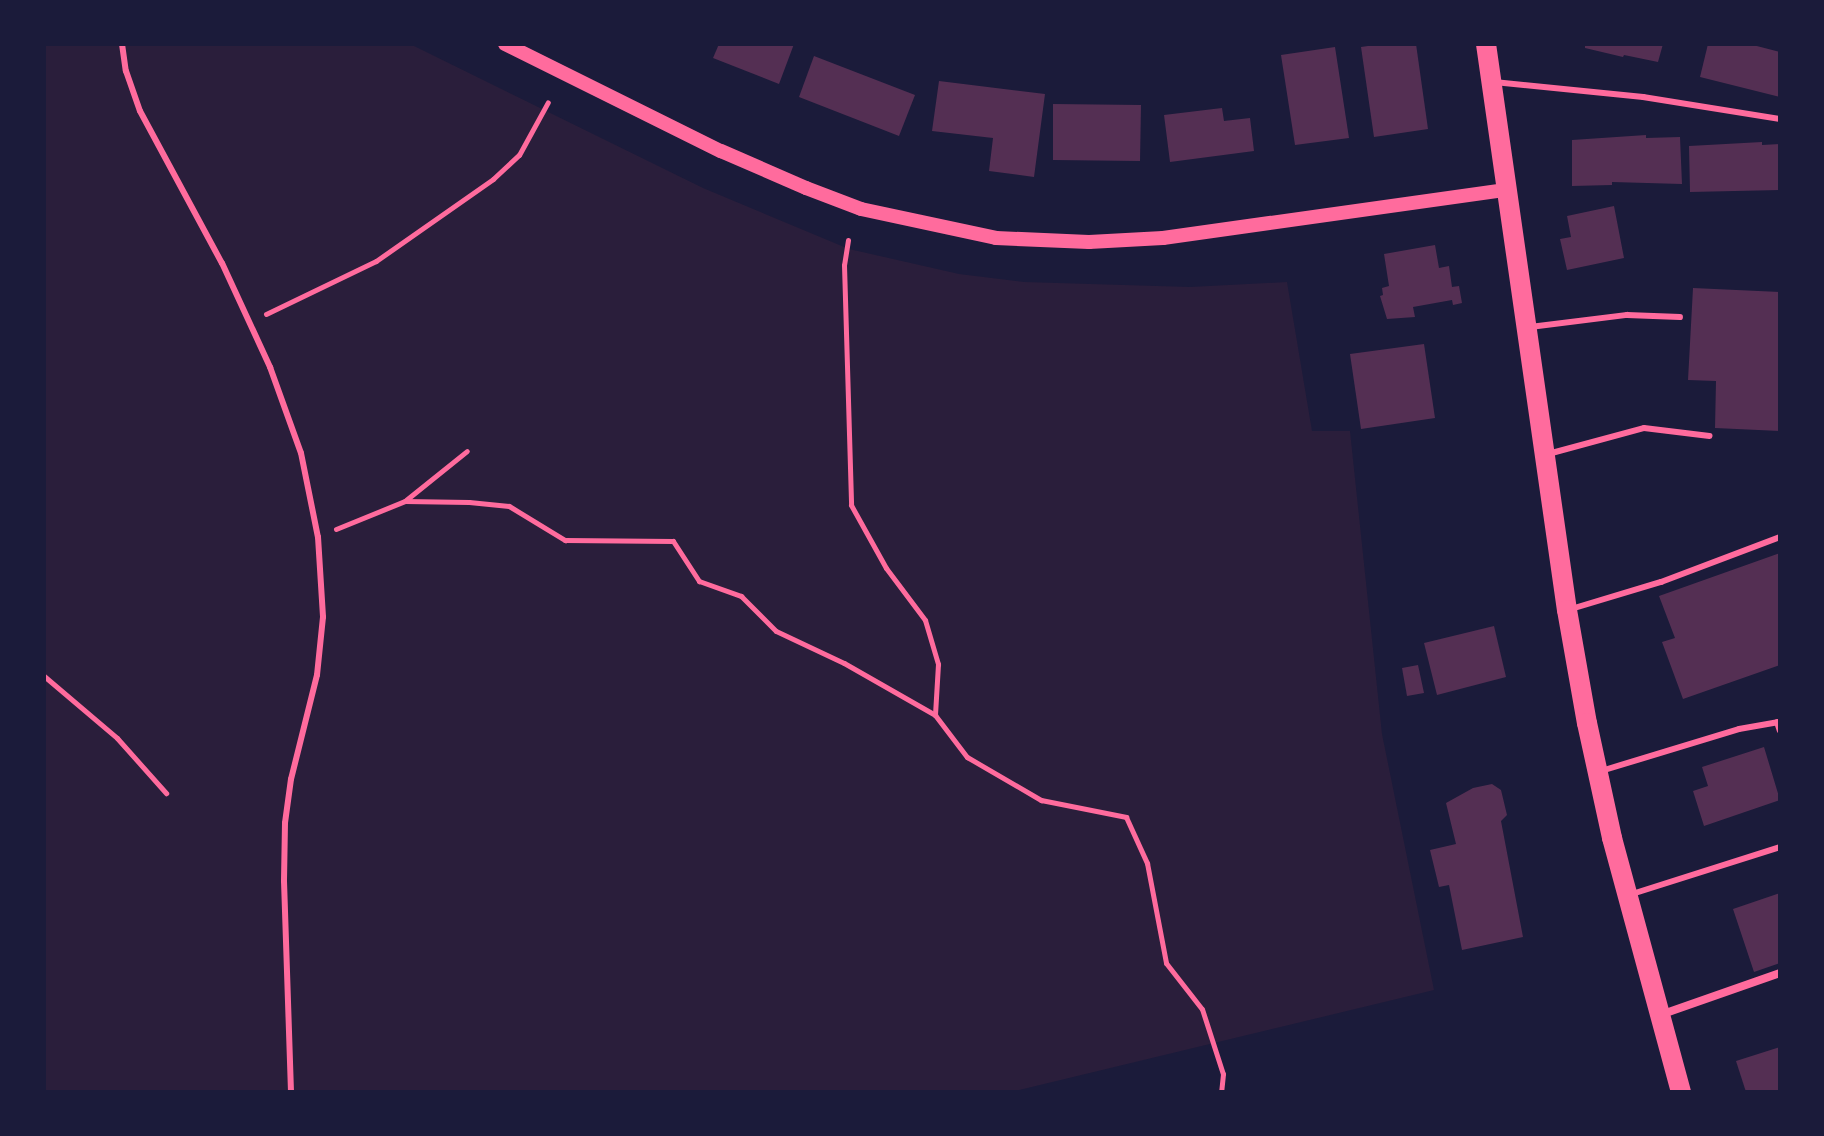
<!DOCTYPE html>
<html>
<head>
<meta charset="utf-8">
<style>
	body { margin:0 }
	#map { position:relative; width:1824px; height:1136px; overflow:hidden; background:#1b1b3a; font-family:Manrope,sans-serif }
	div>[style] { position:absolute }
	[style*='--x'] { left:calc(var(--x)*1px); top:calc(var(--y)*1px); width:calc(var(--w)*1px); rotate:calc(var(--a)*1deg) }
	.green>* { inset:0; background:#2a1e3b }
	.building>* { inset:0; background:#542f53 }
	.path>* { height:5px; margin:-2.5px; padding:0 2.5px; transform-origin:2.5px; border-radius:2.5px; background:#ff6b9d }
	.service>* { height:6px; margin:-3px; padding:0 3px; transform-origin:3px; border-radius:3px; background:#ff6b9d }
	.minor>* { height:8px; margin:-4px; padding:0 4px; transform-origin:4px; border-radius:4px; background:#ff6b9d }
	.tertiary>* { height:14px; margin:-7px; padding:0 7px; transform-origin:7px; border-radius:7px; background:#ff6b9d }
	.primary>* { height:20px; margin:-10px; padding:0 10px; transform-origin:10px; border-radius:10px; background:#ff6b9d }
	span { translate:-50% -50%; white-space:nowrap; text-align:center; line-height:1.15; -webkit-text-stroke:6px #1b1b3a; paint-order:stroke }
	.frame { position:absolute; inset:0; border:46px solid #1b1b3a; pointer-events:none }
</style>
</head>
<body>
<div id="map">
	<div class="green">
		<div style="clip-path:polygon(44px 44px,410px 44px,703px 188px,849px 249px,959px 274px,1024px 282px,1190px 287px,1287px 282px,1312px 431px,1350px 431px,1382px 734px,1434px 990px,1011px 1092px,44px 1092px)"></div>
	</div>
	<div class="building">
		<div style="clip-path:polygon(719px 44px,794px 44px,779px 84px,713px 58px)"></div>
		<div style="clip-path:polygon(1382px 44px,1416px 44px,1428px 129px,1374px 137px,1361px 47px)"></div>
		<div style="clip-path:polygon(1585px 44px,1663px 44px,1658px 62px,1624px 55px,1623px 57px,1585px 48px)"></div>
		<div style="clip-path:polygon(1708px 44px,1749px 44px,1780px 52px,1780px 97px,1700px 77px)"></div>
		<div style="clip-path:polygon(1335px 47px,1349px 138px,1295px 145px,1281px 55px)"></div>
		<div style="clip-path:polygon(814px 56px,915px 95px,899px 136px,799px 97px)"></div>
		<div style="clip-path:polygon(939px 81px,1045px 94px,1034px 177px,989px 171px,993px 138px,932px 131px)"></div>
		<div style="clip-path:polygon(1053px 104px,1141px 105px,1140px 161px,1053px 160px)"></div>
		<div style="clip-path:polygon(1222px 108px,1224px 121px,1250px 118px,1254px 151px,1170px 162px,1164px 115px)"></div>
		<div style="clip-path:polygon(1646px 135px,1646px 138px,1680px 137px,1682px 184px,1612px 182px,1612px 185px,1572px 186px,1572px 140px)"></div>
		<div style="clip-path:polygon(1762px 142px,1762px 145px,1780px 144px,1780px 190px,1690px 192px,1689px 146px)"></div>
		<div style="clip-path:polygon(1614px 206px,1624px 258px,1567px 270px,1560px 239px,1571px 237px,1567px 216px)"></div>
		<div style="clip-path:polygon(1435px 245px,1439px 268px,1449px 266px,1452px 287px,1459px 286px,1462px 303px,1453px 305px,1452px 300px,1413px 307px,1415px 317px,1387px 319px,1380px 296px,1383px 295px,1382px 288px,1389px 286px,1384px 254px)"></div>
		<div style="clip-path:polygon(1693px 288px,1780px 292px,1780px 431px,1715px 428px,1716px 381px,1688px 380px)"></div>
		<div style="clip-path:polygon(1424px 344px,1435px 418px,1361px 429px,1350px 354px)"></div>
		<div style="clip-path:polygon(1780px 553px,1780px 665px,1683px 699px,1662px 642px,1675px 638px,1659px 596px)"></div>
		<div style="clip-path:polygon(1494px 626px,1506px 677px,1437px 695px,1424px 643px)"></div>
		<div style="clip-path:polygon(1418px 665px,1424px 693px,1407px 696px,1402px 668px)"></div>
		<div style="clip-path:polygon(1764px 747px,1780px 800px,1704px 826px,1693px 791px,1708px 786px,1702px 767px)"></div>
		<div style="clip-path:polygon(1492px 784px,1501px 790px,1507px 815px,1501px 821px,1523px 937px,1462px 950px,1449px 885px,1439px 887px,1430px 850px,1456px 844px,1446px 803px,1473px 788px)"></div>
		<div style="clip-path:polygon(1780px 893px,1780px 963px,1754px 972px,1733px 909px)"></div>
		<div style="clip-path:polygon(1780px 1047px,1780px 1092px,1746px 1092px,1736px 1061px)"></div>
	</div>
	<div class="path">
		<div style="--x:848;--y:240;--w:25;--a:99"></div>
		<div style="--x:844;--y:265;--w:240;--a:88.3"></div>
		<div style="--x:851;--y:505;--w:72;--a:60.9"></div>
		<div style="--x:886;--y:568;--w:65;--a:53.1"></div>
		<div style="--x:925;--y:620;--w:46;--a:73.5"></div>
		<div style="--x:938;--y:664;--w:51;--a:93.4"></div>
		<div style="--x:935;--y:715;--w:53;--a:52.7"></div>
		<div style="--x:967;--y:757;--w:86;--a:30.2"></div>
		<div style="--x:1041;--y:800;--w:87;--a:11.3"></div>
		<div style="--x:1126;--y:817;--w:51;--a:65.5"></div>
		<div style="--x:1147;--y:863;--w:102;--a:79.2"></div>
		<div style="--x:1166;--y:963;--w:58;--a:52"></div>
		<div style="--x:1202;--y:1009;--w:68;--a:72.1"></div>
		<div style="--x:1223;--y:1074;--w:18;--a:96"></div>
		<div style="--x:266;--y:314;--w:122;--a:-25.7"></div>
		<div style="--x:376;--y:261;--w:143;--a:-35"></div>
		<div style="--x:493;--y:179;--w:35;--a:-43"></div>
		<div style="--x:519;--y:155;--w:60;--a:-61.3"></div>
		<div style="--x:406;--y:500;--w:78;--a:-38.8"></div>
		<div style="--x:336;--y:529;--w:74;--a:-22.1"></div>
		<div style="--x:405;--y:501;--w:64;--a:0.9"></div>
		<div style="--x:469;--y:502;--w:40;--a:5.7"></div>
		<div style="--x:509;--y:506;--w:66;--a:31.3"></div>
		<div style="--x:565;--y:540;--w:108;--a:0.5"></div>
		<div style="--x:673;--y:541;--w:48;--a:57"></div>
		<div style="--x:699;--y:581;--w:45;--a:19.7"></div>
		<div style="--x:741;--y:596;--w:49;--a:45"></div>
		<div style="--x:776;--y:631;--w:75;--a:25.2"></div>
		<div style="--x:844;--y:663;--w:105;--a:29.7"></div>
		<div style="--x:44;--y:676;--w:96;--a:40.3"></div>
		<div style="--x:117;--y:738;--w:74;--a:48.3"></div>
	</div>
	<div class="service">
		<div style="--x:122;--y:44;--w:27;--a:82"></div>
		<div style="--x:126;--y:71;--w:42;--a:70.7"></div>
		<div style="--x:140;--y:111;--w:173;--a:61.7"></div>
		<div style="--x:222;--y:263;--w:115;--a:65.2"></div>
		<div style="--x:270;--y:367;--w:91;--a:70.2"></div>
		<div style="--x:301;--y:453;--w:86;--a:78.6"></div>
		<div style="--x:318;--y:537;--w:80;--a:86.4"></div>
		<div style="--x:323;--y:617;--w:58;--a:95.9"></div>
		<div style="--x:317;--y:675;--w:107;--a:104"></div>
		<div style="--x:291;--y:779;--w:44;--a:97.8"></div>
		<div style="--x:285;--y:823;--w:58;--a:91"></div>
		<div style="--x:284;--y:881;--w:211;--a:88.1"></div>
		<div style="--x:1494;--y:82;--w:150;--a:5.7"></div>
		<div style="--x:1643;--y:97;--w:139;--a:9.1"></div>
		<div style="--x:1530;--y:327;--w:98;--a:-7.1"></div>
		<div style="--x:1627;--y:315;--w:53;--a:2.2"></div>
		<div style="--x:1548;--y:454;--w:99;--a:-15.2"></div>
		<div style="--x:1644;--y:428;--w:66;--a:6.9"></div>
		<div style="--x:1571;--y:609;--w:94;--a:-16.7"></div>
		<div style="--x:1661;--y:582;--w:127;--a:-20.7"></div>
		<div style="--x:1601;--y:771;--w:144;--a:-16.9"></div>
		<div style="--x:1739;--y:729;--w:39;--a:-10"></div>
		<div style="--x:1777;--y:722;--w:9;--a:72"></div>
		<div style="--x:1632;--y:894;--w:155;--a:-17.6"></div>
	</div>
	<div class="minor">
		<div style="--x:1660;--y:1015;--w:127;--a:-19.3"></div>
	</div>
	<div class="tertiary">
		<div style="--x:505;--y:44;--w:241;--a:26.4"></div>
		<div style="--x:721;--y:151;--w:93;--a:23.5"></div>
		<div style="--x:806;--y:188;--w:59;--a:20.9"></div>
		<div style="--x:861;--y:209;--w:138;--a:12.1"></div>
		<div style="--x:996;--y:238;--w:93;--a:2.5"></div>
		<div style="--x:1089;--y:242;--w:74;--a:-3.1"></div>
		<div style="--x:1163;--y:238;--w:346;--a:-8"></div>
	</div>
	<div class="primary">
		<div style="--x:1486;--y:44;--w:572;--a:81.86"></div>
		<div style="--x:1567;--y:610;--w:115;--a:80"></div>
		<div style="--x:1587;--y:723;--w:118;--a:77.7"></div>
		<div style="--x:1612;--y:838;--w:263;--a:74.8"></div>
	</div>
	<div class="frame"></div>
</div>
</body>
</html>
